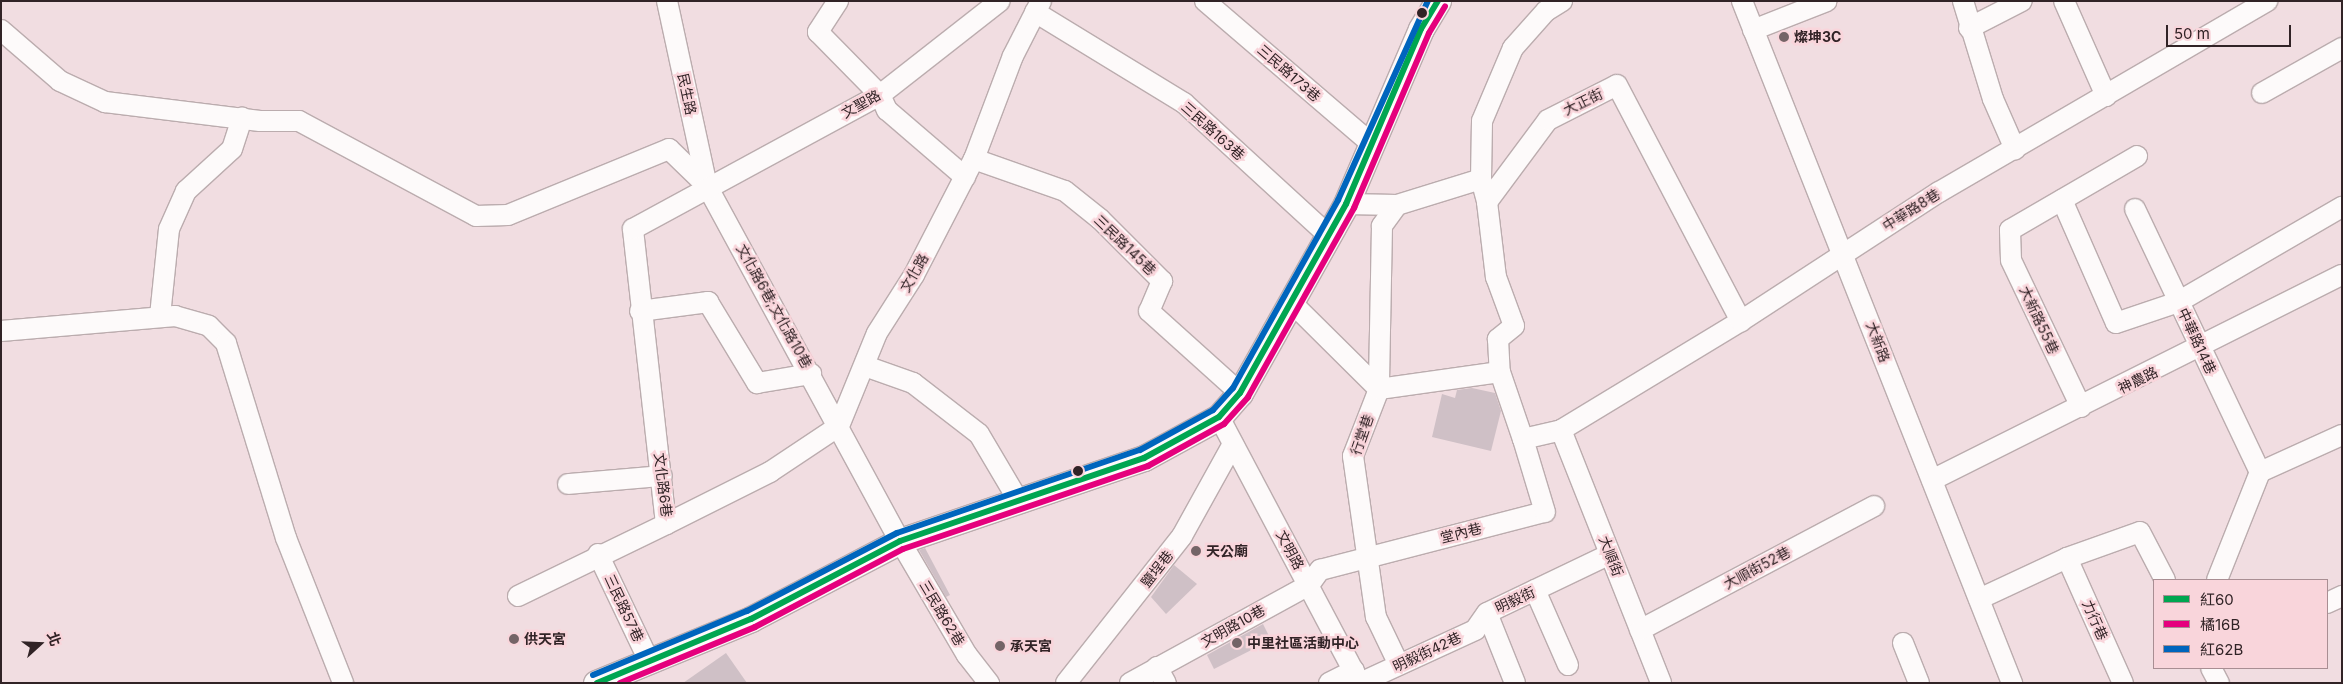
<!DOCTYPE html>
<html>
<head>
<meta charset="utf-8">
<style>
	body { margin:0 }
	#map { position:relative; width:2343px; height:684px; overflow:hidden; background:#f1dde1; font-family:Inter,"Noto Sans TC",sans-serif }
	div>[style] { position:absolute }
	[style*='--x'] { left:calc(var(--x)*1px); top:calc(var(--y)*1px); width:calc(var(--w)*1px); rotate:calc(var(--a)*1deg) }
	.building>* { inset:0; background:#cfc0c6 }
	.roads { filter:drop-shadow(1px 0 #bbacae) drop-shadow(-1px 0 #bbacae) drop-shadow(0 1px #bbacae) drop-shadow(0 -1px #bbacae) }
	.minor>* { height:20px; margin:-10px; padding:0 10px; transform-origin:10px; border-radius:10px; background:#fdfafa }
	.major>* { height:25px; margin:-12.5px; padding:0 12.5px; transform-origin:12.5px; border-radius:12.5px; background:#fdfafa }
	.bus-1>* { height:6px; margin:-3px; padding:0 3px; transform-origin:3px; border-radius:3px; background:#00a651 }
	.bus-2>* { height:6px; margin:-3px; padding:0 3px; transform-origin:3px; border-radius:3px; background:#e5007d }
	.bus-3>* { height:6px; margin:-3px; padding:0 3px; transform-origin:3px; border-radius:3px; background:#0065bd }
	.dots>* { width:14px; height:14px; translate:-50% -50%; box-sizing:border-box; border:2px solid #f9d5db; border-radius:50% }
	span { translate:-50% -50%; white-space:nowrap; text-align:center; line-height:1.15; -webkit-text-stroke:5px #f9d5db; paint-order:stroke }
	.poi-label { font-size:14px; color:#312326; font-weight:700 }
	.left { translate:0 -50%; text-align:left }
	.street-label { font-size:14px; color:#312326 }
	.frame { position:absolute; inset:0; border:2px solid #312326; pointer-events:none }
	.legend { position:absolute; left:2153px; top:579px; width:175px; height:90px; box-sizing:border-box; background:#f9d5db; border:1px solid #a98e93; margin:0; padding:6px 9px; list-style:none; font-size:15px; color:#312326 }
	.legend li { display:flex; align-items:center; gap:10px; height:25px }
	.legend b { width:25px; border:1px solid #a98e93 }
	.north { position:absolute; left:15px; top:619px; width:50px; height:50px; -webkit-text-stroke:4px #f9d5db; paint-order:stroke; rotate:70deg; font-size:14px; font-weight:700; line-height:20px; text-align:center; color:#312326 }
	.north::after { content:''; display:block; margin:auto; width:18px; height:22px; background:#312326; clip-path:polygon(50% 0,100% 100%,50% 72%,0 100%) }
	.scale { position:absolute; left:2166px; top:25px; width:125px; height:22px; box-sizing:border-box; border:2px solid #312326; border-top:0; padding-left:6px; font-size:15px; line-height:18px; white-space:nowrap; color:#312326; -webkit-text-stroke:4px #f9d5db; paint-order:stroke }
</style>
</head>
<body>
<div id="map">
	<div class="building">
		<div style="clip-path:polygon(1472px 388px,1495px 393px,1501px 411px,1491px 451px,1432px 437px,1442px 394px,1455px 398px,1457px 390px)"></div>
		<div style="clip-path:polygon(925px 548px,950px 595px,946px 597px,919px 550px)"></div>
		<div style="clip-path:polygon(1174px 565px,1197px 584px,1166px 614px,1151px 597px)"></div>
		<div style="clip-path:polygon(1263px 624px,1271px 640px,1214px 669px,1207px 655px)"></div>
		<div style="clip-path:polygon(726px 653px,747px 683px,683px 683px)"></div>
	</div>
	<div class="roads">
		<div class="minor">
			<div style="--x:667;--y:1;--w:189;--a:77.8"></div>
			<div style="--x:707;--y:186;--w:404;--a:61.5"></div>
			<div style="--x:900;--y:541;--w:132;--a:59.6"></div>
			<div style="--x:967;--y:655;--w:36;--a:52"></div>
			<div style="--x:838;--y:1;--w:37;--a:123"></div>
			<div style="--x:818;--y:32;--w:88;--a:45.5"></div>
			<div style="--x:880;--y:95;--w:17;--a:65"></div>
			<div style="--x:887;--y:110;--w:103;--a:40.7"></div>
			<div style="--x:1205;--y:1;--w:221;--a:40.6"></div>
			<div style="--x:1742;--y:1;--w:734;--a:68.4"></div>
			<div style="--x:1963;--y:1;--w:102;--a:73"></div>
			<div style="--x:1993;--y:99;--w:55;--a:66.3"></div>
			<div style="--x:2064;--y:1;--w:104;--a:66.1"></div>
			<div style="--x:1035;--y:12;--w:175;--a:31.4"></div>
			<div style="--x:1184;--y:103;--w:197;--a:42.5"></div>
			<div style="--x:1969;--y:28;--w:59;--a:-27"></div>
			<div style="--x:1;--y:30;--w:78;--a:40.8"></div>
			<div style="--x:60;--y:81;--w:50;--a:25"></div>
			<div style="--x:105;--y:102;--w:156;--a:7"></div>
			<div style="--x:260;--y:121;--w:39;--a:0"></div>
			<div style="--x:299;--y:121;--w:201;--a:28.2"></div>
			<div style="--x:476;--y:216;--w:32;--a:-2"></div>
			<div style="--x:508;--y:215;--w:174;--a:-22.3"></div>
			<div style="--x:669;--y:149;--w:53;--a:44.2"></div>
			<div style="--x:1753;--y:30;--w:79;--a:-21.4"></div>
			<div style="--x:2262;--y:93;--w:92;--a:-29.4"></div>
			<div style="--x:974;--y:159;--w:96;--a:19.4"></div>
			<div style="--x:1065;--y:191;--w:45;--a:38.7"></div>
			<div style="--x:1100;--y:219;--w:88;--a:45"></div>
			<div style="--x:1162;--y:281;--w:33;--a:113"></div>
			<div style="--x:1149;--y:311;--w:122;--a:42"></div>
			<div style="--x:1481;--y:179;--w:58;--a:-89"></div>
			<div style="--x:1482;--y:121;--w:79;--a:-67"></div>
			<div style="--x:1513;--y:48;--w:50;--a:-48.3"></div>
			<div style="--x:1546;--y:11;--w:19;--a:-32"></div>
			<div style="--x:2062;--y:200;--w:134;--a:66.3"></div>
			<div style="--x:2116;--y:323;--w:65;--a:-18.7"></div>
			<div style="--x:2178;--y:302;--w:190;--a:-30.1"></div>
			<div style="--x:1487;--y:202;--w:76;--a:83.2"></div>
			<div style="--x:1496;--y:277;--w:52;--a:69.8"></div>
			<div style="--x:1514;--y:326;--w:21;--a:141"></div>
			<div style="--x:1498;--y:339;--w:33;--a:87"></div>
			<div style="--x:1500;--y:372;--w:71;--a:71.1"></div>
			<div style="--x:1523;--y:439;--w:39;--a:-13"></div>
			<div style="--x:1561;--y:430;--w:210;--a:-31.2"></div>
			<div style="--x:1741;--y:321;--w:236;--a:-33.1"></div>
			<div style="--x:1939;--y:192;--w:380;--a:-30.2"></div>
			<div style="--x:1346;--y:204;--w:51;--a:1.1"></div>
			<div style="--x:1397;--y:205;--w:88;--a:-17.2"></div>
			<div style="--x:1481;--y:179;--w:24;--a:75"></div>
			<div style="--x:1487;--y:202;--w:102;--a:-53.4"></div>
			<div style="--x:1548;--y:120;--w:77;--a:-26.9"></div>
			<div style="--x:1617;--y:85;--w:267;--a:62.3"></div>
			<div style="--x:1397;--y:205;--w:26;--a:126"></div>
			<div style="--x:1382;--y:226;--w:163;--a:91.1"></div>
			<div style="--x:1379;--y:389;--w:72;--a:111.2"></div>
			<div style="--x:1353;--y:456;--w:163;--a:81.9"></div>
			<div style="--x:1376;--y:617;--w:53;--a:64.4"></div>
			<div style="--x:2135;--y:209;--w:291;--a:64.6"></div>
			<div style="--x:1292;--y:303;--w:122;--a:44.7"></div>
			<div style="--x:1379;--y:389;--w:122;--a:-8"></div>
			<div style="--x:640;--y:311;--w:69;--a:-7.5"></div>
			<div style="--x:708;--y:302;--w:95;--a:58.8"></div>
			<div style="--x:757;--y:383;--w:55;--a:-9.5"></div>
			<div style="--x:160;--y:316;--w:87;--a:-84.1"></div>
			<div style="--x:169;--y:229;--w:42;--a:-65.9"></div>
			<div style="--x:186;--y:191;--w:62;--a:-42.4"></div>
			<div style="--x:232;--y:149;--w:33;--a:-72"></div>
			<div style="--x:1;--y:331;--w:175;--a:-4.9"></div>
			<div style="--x:175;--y:316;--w:35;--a:16"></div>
			<div style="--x:209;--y:326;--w:24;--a:45"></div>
			<div style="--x:226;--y:343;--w:204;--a:72.9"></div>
			<div style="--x:286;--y:538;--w:156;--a:68.5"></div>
			<div style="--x:865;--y:366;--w:51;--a:19.5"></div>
			<div style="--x:913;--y:383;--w:83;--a:37.7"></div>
			<div style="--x:979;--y:434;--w:77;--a:59.4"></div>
			<div style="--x:2081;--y:407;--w:163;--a:-115.5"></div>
			<div style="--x:2011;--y:260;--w:30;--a:-92"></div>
			<div style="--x:2010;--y:230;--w:147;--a:-30.2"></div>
			<div style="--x:1219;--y:417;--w:301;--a:62.1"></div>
			<div style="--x:839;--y:426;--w:83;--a:146.3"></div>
			<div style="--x:770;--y:472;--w:116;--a:153.4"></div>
			<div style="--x:666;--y:524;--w:297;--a:-96.4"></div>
			<div style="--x:633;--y:229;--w:281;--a:-28.5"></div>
			<div style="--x:880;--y:95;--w:152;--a:-38.1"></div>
			<div style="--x:839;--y:426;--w:100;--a:-67.8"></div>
			<div style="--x:877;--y:333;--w:69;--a:-57.5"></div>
			<div style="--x:914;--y:275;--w:131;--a:-62.7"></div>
			<div style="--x:974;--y:159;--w:110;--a:-69.3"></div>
			<div style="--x:1013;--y:56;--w:62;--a:-63"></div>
			<div style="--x:1561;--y:430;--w:272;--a:68.4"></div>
			<div style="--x:1932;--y:480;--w:458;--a:-26.6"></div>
			<div style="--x:568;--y:484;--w:94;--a:-4.9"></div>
			<div style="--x:598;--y:554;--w:121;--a:64.5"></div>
			<div style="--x:2067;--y:558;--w:137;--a:65.9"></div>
			<div style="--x:2217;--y:580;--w:116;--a:-68.3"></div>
			<div style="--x:2260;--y:472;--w:90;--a:-24.3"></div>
			<div style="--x:1535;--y:590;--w:82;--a:66.3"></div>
			<div style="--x:518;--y:596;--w:165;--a:-25.9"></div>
			<div style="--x:1979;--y:599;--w:97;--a:-25"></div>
			<div style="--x:2067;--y:558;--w:77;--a:-19.6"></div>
			<div style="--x:2140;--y:532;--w:54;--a:62.5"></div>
			<div style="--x:2327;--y:603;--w:17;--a:-25"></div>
			<div style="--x:1640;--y:630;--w:265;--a:-27.9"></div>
			<div style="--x:1903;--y:643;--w:43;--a:68.2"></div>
			<div style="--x:1157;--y:667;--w:18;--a:61"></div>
			<div style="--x:2211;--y:668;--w:17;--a:62"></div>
			<div style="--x:1066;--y:683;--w:187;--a:-51.7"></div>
			<div style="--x:1182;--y:536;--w:105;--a:-61"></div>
			<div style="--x:1130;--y:683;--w:204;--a:-28.7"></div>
			<div style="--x:1309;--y:585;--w:19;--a:-54"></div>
			<div style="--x:1320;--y:570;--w:232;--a:-14.5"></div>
			<div style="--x:1545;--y:512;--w:76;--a:-106.8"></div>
			<div style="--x:1329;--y:683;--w:28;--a:-27"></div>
			<div style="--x:1360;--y:683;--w:127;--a:-24.7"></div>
			<div style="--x:1475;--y:630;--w:21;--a:-55"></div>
			<div style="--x:1515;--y:683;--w:75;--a:-111.8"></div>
			<div style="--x:1487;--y:613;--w:136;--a:-25.6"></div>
		</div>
		<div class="major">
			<div style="--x:596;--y:683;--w:168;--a:-22.4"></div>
			<div style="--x:751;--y:619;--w:168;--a:-27.6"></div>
			<div style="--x:900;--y:541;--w:258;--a:-18.8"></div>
			<div style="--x:1144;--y:458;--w:85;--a:-28.7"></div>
			<div style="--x:1219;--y:417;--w:32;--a:-49"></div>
			<div style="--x:1240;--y:393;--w:217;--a:-60.7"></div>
			<div style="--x:1346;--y:204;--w:190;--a:-66.8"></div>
			<div style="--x:1421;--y:29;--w:33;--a:-59"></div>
		</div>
	</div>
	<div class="bus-1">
		<div style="--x:597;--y:683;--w:167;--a:-22.6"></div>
		<div style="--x:751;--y:619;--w:168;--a:-27.6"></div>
		<div style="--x:900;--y:541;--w:258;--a:-18.8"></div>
		<div style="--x:1144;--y:458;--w:85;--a:-28.7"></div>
		<div style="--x:1219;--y:417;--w:32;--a:-49"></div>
		<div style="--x:1240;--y:393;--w:217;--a:-60.7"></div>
		<div style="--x:1346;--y:204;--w:190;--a:-66.8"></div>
		<div style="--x:1421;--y:29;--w:33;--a:-59"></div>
	</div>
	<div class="bus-2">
		<div style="--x:620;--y:683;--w:146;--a:-22.5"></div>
		<div style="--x:755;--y:627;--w:167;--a:-27.8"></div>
		<div style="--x:903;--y:549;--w:259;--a:-18.7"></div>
		<div style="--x:1148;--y:466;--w:87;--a:-28.9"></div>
		<div style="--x:1224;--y:424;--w:36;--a:-48"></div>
		<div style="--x:1248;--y:397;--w:217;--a:-60.7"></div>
		<div style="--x:1354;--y:208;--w:190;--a:-66.8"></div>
		<div style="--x:1429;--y:33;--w:31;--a:-59"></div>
	</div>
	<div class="bus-3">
		<div style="--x:593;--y:675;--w:167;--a:-22.6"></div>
		<div style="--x:747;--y:611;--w:169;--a:-27.5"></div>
		<div style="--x:897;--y:533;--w:257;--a:-18.9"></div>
		<div style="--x:1140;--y:450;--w:83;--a:-28.7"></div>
		<div style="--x:1213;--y:410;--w:30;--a:-48"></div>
		<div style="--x:1233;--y:388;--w:215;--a:-60.8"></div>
		<div style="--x:1338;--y:200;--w:218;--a:-65.7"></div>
	</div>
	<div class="dots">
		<div style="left:1422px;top:13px;background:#312326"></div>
		<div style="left:1784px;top:37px;background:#746467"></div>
		<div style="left:1078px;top:471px;background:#312326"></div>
		<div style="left:1196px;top:551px;background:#746467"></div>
		<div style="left:514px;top:639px;background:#746467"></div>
		<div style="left:1237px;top:643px;background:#746467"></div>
		<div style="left:1000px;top:646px;background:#746467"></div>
	</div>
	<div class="poi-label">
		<span class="left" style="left:1794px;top:37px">燦坤3C</span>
		<span class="left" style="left:1206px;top:551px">天公廟</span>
		<span class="left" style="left:524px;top:639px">供天宮</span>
		<span class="left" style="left:1247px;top:643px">中里社區活動中心</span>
		<span class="left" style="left:1010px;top:646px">承天宮</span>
	</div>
	<div class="street-label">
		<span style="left:1289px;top:73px;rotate:41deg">三民路173巷</span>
		<span style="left:687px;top:94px;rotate:78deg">民生路</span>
		<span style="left:1583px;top:102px;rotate:-26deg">大正街</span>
		<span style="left:861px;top:104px;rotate:-29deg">文聖路</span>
		<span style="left:1213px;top:131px;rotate:42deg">三民路163巷</span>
		<span style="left:1911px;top:210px;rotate:-32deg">中華路8巷</span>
		<span style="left:1125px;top:245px;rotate:44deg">三民路145巷</span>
		<span style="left:914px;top:273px;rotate:-60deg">文化路</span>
		<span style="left:774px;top:306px;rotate:61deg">文化路6巷;文化路10巷</span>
		<span style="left:2039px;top:320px;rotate:65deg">大新路55巷</span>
		<span style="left:2197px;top:341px;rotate:65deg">中華路14巷</span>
		<span style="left:1878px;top:342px;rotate:69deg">大新路</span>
		<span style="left:2138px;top:380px;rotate:-26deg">神農路</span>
		<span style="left:1362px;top:435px;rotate:-71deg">行堂巷</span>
		<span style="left:663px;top:485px;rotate:83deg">文化路6巷</span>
		<span style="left:1461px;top:533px;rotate:-14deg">堂內巷</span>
		<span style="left:1290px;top:550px;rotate:62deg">文明路</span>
		<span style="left:1611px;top:556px;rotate:69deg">大順街</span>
		<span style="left:1757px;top:568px;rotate:-28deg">大順街52巷</span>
		<span style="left:1157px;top:569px;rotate:-52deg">鹽埕巷</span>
		<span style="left:1515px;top:600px;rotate:-25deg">明毅街</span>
		<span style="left:624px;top:608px;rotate:65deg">三民路57巷</span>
		<span style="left:942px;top:613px;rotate:59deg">三民路62巷</span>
		<span style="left:2095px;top:620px;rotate:66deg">力行巷</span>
		<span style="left:1233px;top:626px;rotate:-29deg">文明路10巷</span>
		<span style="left:1427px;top:652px;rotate:-25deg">明毅街42巷</span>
	</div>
	<div class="frame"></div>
	<ul class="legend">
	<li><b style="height:6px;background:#00a651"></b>紅60</li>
	<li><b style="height:6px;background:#e5007d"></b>橘16B</li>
	<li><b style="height:6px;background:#0065bd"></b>紅62B</li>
	</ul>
	<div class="north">北</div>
	<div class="scale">50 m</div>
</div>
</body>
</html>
